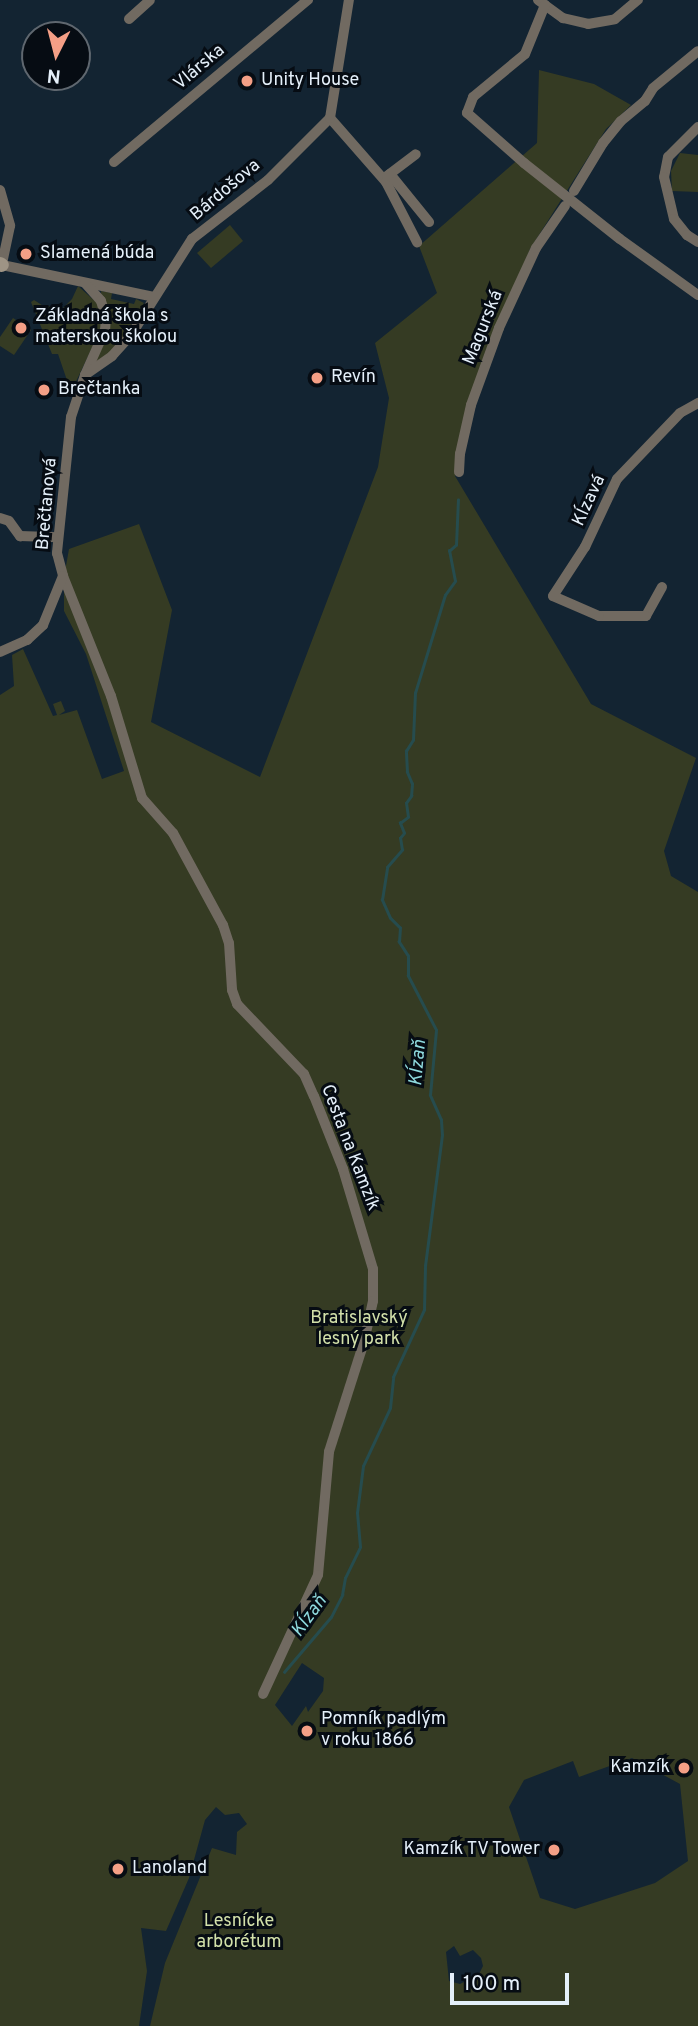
<!DOCTYPE html>
<html>
<head>
<meta charset="utf-8">
<style>
	body { margin:0 }
	#map { position:relative; width:698px; height:2026px; overflow:hidden; background:#132432; font-family:Overpass,sans-serif }
	div>[style] { position:absolute }
	[style*='--x'] { left:calc(var(--x)*1px); top:calc(var(--y)*1px); width:calc(var(--w)*1px); rotate:calc(var(--a)*1deg) }
	.green>* { inset:0; background:#353b23 }
	.stream>* { height:2.5px; margin:-1.25px; padding:0 1.25px; transform-origin:1.25px; border-radius:1.25px; background:#264c4e }
	.street>* { height:10px; margin:-5px; padding:0 5px; transform-origin:5px; border-radius:5px; background:#716a61 }
	.secondary>* { height:14px; margin:-7px; padding:0 7px; transform-origin:7px; border-radius:7px; background:#9e9485 }
	.street-bridge>* { height:10px; margin:-5px; padding:0 5px; transform-origin:5px; border-radius:5px; background:#716a61 }
	.dots>* { width:19px; height:19px; translate:-50% -50%; box-sizing:border-box; border:4px solid #060c13; border-radius:50% }
	span { translate:-50% -50%; white-space:nowrap; text-align:center; line-height:1.15; -webkit-text-stroke:6px #060c13; paint-order:stroke }
	.street-label { font-size:18px; color:#e5f0fa }
	.poi-label { font-size:18px; color:#e5f0fa }
	.left { translate:0 -50%; text-align:left }
	.right { translate:-100% -50%; text-align:right }
	.park-label { font-size:18px; color:#d3e1aa }
	.water-label { font-size:19px; color:#8fdade; font-style:italic }
	.north { position:absolute; left:21px; top:21px; width:70px; height:70px; box-sizing:border-box; background:#060c13; border:2px solid #5f676f; border-radius:50%; rotate:186deg; font-size:19px; font-weight:700; line-height:28px; text-align:center; color:#e5f0fa }
	.north::after { content:''; display:block; margin:auto; width:24px; height:32px; background:#f49f86; clip-path:polygon(50% 0,100% 100%,50% 72%,0 100%) }
	.scale { position:absolute; left:450px; top:1973px; width:119px; height:32px; box-sizing:border-box; border:4px solid #e5f0fa; border-top:0; padding-left:9px; font-size:21px; line-height:24px; white-space:nowrap; color:#e5f0fa; -webkit-text-stroke:5px #060c13; paint-order:stroke }
</style>
</head>
<body>
<div id="map">
	<div class="green">
		<div style="clip-path:polygon(evenodd,539px 70px,594px 84px,631px 105px,606px 129px,530px 249px,470px 406px,455px 476px,591px 704px,696px 758px,664px 851px,671px 876px,698px 892px,698px 2026px,150px 2026px,165px 1963px,212px 1848px,236px 1855px,237px 1832px,247px 1824px,239px 1813px,225px 1815px,216px 1807px,205px 1820px,189px 1878px,166px 1931px,141px 1928px,147px 1971px,139px 2026px,0 2026px,0 695px,14px 686px,12px 655px,23px 649px,53px 716px,57px 715px,53px 704px,61px 701px,65px 711px,59px 715px,77px 710px,102px 779px,124px 771px,86px 654px,64px 611px,64px 577px,69px 549px,139px 524px,172px 610px,151px 722px,260px 777px,378px 467px,389px 398px,375px 343px,437px 293px,419px 246px,537px 143px,539px 70px,302px 1663px,324px 1678px,323px 1691px,308px 1712px,306px 1706px,292px 1726px,275px 1705px,302px 1663px,539px 70px,632px 1758px,680px 1784px,688px 1861px,655px 1883px,575px 1909px,540px 1898px,509px 1807px,524px 1780px,573px 1761px,579px 1777px,632px 1758px,539px 70px,454px 1946px,460px 1956px,473px 1950px,481px 1958px,483px 1966px,479px 1974px,460px 1984px,449px 1981px,446px 1952px,454px 1946px)"></div>
		<div style="clip-path:polygon(680px 153px,698px 155px,698px 192px,672px 191px,671px 171px)"></div>
		<div style="clip-path:polygon(230px 225px,243px 241px,211px 268px,197px 253px)"></div>
		<div style="clip-path:polygon(78px 286px,97px 303px,101px 315px,101px 329px,71px 392px,58px 354px,52px 354px,31px 302px,34px 300px,45px 307px,57px 305px,61px 310px,72px 299px)"></div>
		<div style="clip-path:polygon(101px 291px,112px 293px,111px 299px,134px 304px,136px 299px,144px 303px,119px 345px,91px 369px,104px 342px)"></div>
		<div style="clip-path:polygon(13px 318px,31px 330px,14px 355px,0 346px,0 337px)"></div>
	</div>
	<div class="stream">
		<div style="--x:284;--y:1672;--w:72;--a:-49.5"></div>
		<div style="--x:331;--y:1617;--w:25;--a:-63"></div>
		<div style="--x:342;--y:1595;--w:17;--a:-80"></div>
		<div style="--x:345;--y:1578;--w:34;--a:-64"></div>
		<div style="--x:360;--y:1547;--w:34;--a:-95"></div>
		<div style="--x:357;--y:1513;--w:47;--a:-82.7"></div>
		<div style="--x:363;--y:1466;--w:64;--a:-65"></div>
		<div style="--x:390;--y:1408;--w:31;--a:-84"></div>
		<div style="--x:393;--y:1377;--w:74;--a:-65.2"></div>
		<div style="--x:424;--y:1310;--w:44;--a:-88.7"></div>
		<div style="--x:425;--y:1266;--w:132;--a:-82.6"></div>
		<div style="--x:442;--y:1135;--w:15;--a:-94"></div>
		<div style="--x:441;--y:1120;--w:27;--a:-114"></div>
		<div style="--x:430;--y:1095;--w:65;--a:-84.7"></div>
		<div style="--x:436;--y:1030;--w:61;--a:-117.4"></div>
		<div style="--x:408;--y:976;--w:20;--a:-90"></div>
		<div style="--x:408;--y:956;--w:17;--a:-123"></div>
		<div style="--x:399;--y:942;--w:14;--a:-86"></div>
		<div style="--x:400;--y:928;--w:14;--a:-135"></div>
		<div style="--x:390;--y:918;--w:20;--a:-114"></div>
		<div style="--x:382;--y:900;--w:33;--a:-81"></div>
		<div style="--x:387;--y:867;--w:23;--a:-49"></div>
		<div style="--x:402;--y:850;--w:12;--a:-99"></div>
		<div style="--x:400;--y:838;--w:6;--a:-51"></div>
		<div style="--x:404;--y:833;--w:11;--a:-112"></div>
		<div style="--x:400;--y:823;--w:10;--a:-37"></div>
		<div style="--x:408;--y:817;--w:14;--a:-98"></div>
		<div style="--x:406;--y:803;--w:9;--a:-54"></div>
		<div style="--x:411;--y:796;--w:12;--a:-85"></div>
		<div style="--x:412;--y:784;--w:13;--a:-113"></div>
		<div style="--x:407;--y:772;--w:21;--a:-93"></div>
		<div style="--x:406;--y:751;--w:13;--a:-58"></div>
		<div style="--x:413;--y:740;--w:47;--a:-87.6"></div>
		<div style="--x:415;--y:693;--w:102;--a:-73"></div>
		<div style="--x:445;--y:595;--w:17;--a:-54"></div>
		<div style="--x:455;--y:581;--w:31;--a:-101"></div>
		<div style="--x:449;--y:551;--w:9;--a:-41"></div>
		<div style="--x:456;--y:545;--w:45;--a:-87.5"></div>
	</div>
	<div class="street">
		<div style="--x:538;--y:0;--w:31;--a:36"></div>
		<div style="--x:563;--y:18;--w:26;--a:13"></div>
		<div style="--x:588;--y:24;--w:27;--a:-10"></div>
		<div style="--x:615;--y:19;--w:30;--a:-40"></div>
		<div style="--x:129;--y:19;--w:28;--a:-42"></div>
		<div style="--x:330;--y:118;--w:85;--a:48.8"></div>
		<div style="--x:386;--y:182;--w:68;--a:62.7"></div>
		<div style="--x:698;--y:127;--w:42;--a:135"></div>
		<div style="--x:668;--y:157;--w:20;--a:101"></div>
		<div style="--x:664;--y:177;--w:43;--a:76.6"></div>
		<div style="--x:674;--y:219;--w:21;--a:51"></div>
		<div style="--x:687;--y:235;--w:13;--a:32"></div>
		<div style="--x:114;--y:162;--w:253;--a:-39.9"></div>
		<div style="--x:524;--y:163;--w:76;--a:-138.7"></div>
		<div style="--x:467;--y:113;--w:17;--a:-69"></div>
		<div style="--x:473;--y:97;--w:67;--a:-39.6"></div>
		<div style="--x:525;--y:54;--w:53;--a:-67.8"></div>
		<div style="--x:390;--y:174;--w:62;--a:50.9"></div>
		<div style="--x:387;--y:176;--w:36;--a:-37"></div>
		<div style="--x:0;--y:190;--w:37;--a:74"></div>
		<div style="--x:10;--y:226;--w:40;--a:102"></div>
		<div style="--x:574;--y:191;--w:56;--a:-58.9"></div>
		<div style="--x:603;--y:143;--w:28;--a:-51"></div>
		<div style="--x:621;--y:121;--w:31;--a:-40"></div>
		<div style="--x:645;--y:101;--w:15;--a:-58"></div>
		<div style="--x:653;--y:88;--w:58;--a:-39.4"></div>
		<div style="--x:620;--y:239;--w:96;--a:35.7"></div>
		<div style="--x:2;--y:265;--w:155;--a:11.9"></div>
		<div style="--x:85;--y:283;--w:24;--a:48"></div>
		<div style="--x:101;--y:301;--w:17;--a:73"></div>
		<div style="--x:106;--y:317;--w:13;--a:94"></div>
		<div style="--x:105;--y:330;--w:49;--a:114"></div>
		<div style="--x:85;--y:375;--w:44;--a:108.4"></div>
		<div style="--x:71;--y:417;--w:137;--a:95.9"></div>
		<div style="--x:57;--y:553;--w:24;--a:75"></div>
		<div style="--x:63;--y:576;--w:129;--a:68.2"></div>
		<div style="--x:111;--y:696;--w:107;--a:73.1"></div>
		<div style="--x:142;--y:798;--w:47;--a:48.5"></div>
		<div style="--x:173;--y:833;--w:105;--a:61.5"></div>
		<div style="--x:223;--y:925;--w:19;--a:72"></div>
		<div style="--x:229;--y:943;--w:47;--a:86.3"></div>
		<div style="--x:232;--y:990;--w:15;--a:70"></div>
		<div style="--x:237;--y:1004;--w:97;--a:46.3"></div>
		<div style="--x:304;--y:1074;--w:24;--a:66"></div>
		<div style="--x:314;--y:1096;--w:79;--a:68.3"></div>
		<div style="--x:343;--y:1169;--w:104;--a:73.3"></div>
		<div style="--x:373;--y:1269;--w:32;--a:90"></div>
		<div style="--x:373;--y:1301;--w:42;--a:102.4"></div>
		<div style="--x:364;--y:1342;--w:115;--a:107.7"></div>
		<div style="--x:329;--y:1452;--w:123;--a:95.1"></div>
		<div style="--x:318;--y:1575;--w:131;--a:114.8"></div>
		<div style="--x:85;--y:375;--w:33;--a:-35"></div>
		<div style="--x:112;--y:356;--w:28;--a:-48"></div>
		<div style="--x:131;--y:335;--w:114;--a:-57.6"></div>
		<div style="--x:192;--y:239;--w:96;--a:-37.8"></div>
		<div style="--x:268;--y:180;--w:88;--a:-45"></div>
		<div style="--x:330;--y:118;--w:120;--a:-80.9"></div>
		<div style="--x:459;--y:472;--w:18;--a:-87"></div>
		<div style="--x:460;--y:454;--w:50;--a:-77.3"></div>
		<div style="--x:471;--y:405;--w:82;--a:-70"></div>
		<div style="--x:499;--y:328;--w:88;--a:-65.2"></div>
		<div style="--x:536;--y:248;--w:51;--a:-55.4"></div>
		<div style="--x:0;--y:518;--w:9;--a:18"></div>
		<div style="--x:9;--y:521;--w:19;--a:54"></div>
		<div style="--x:20;--y:536;--w:38;--a:2"></div>
		<div style="--x:662;--y:587;--w:33;--a:119"></div>
		<div style="--x:646;--y:616;--w:47;--a:180"></div>
		<div style="--x:599;--y:616;--w:50;--a:-156.5"></div>
		<div style="--x:553;--y:596;--w:59;--a:-56.9"></div>
		<div style="--x:585;--y:547;--w:75;--a:-64.8"></div>
		<div style="--x:617;--y:479;--w:91;--a:-46.3"></div>
		<div style="--x:680;--y:413;--w:21;--a:-29"></div>
		<div style="--x:0;--y:652;--w:30;--a:-24"></div>
		<div style="--x:27;--y:640;--w:22;--a:-43"></div>
		<div style="--x:43;--y:625;--w:53;--a:-67.8"></div>
	</div>
	<div class="secondary">
		<div style="--x:0;--y:264;--w:2;--a:27"></div>
	</div>
	<div class="street-bridge">
		<div style="--x:524;--y:163;--w:122;--a:38.4"></div>
	</div>
	<div class="dots">
		<div style="left:247px;top:81px;background:#f49f86"></div>
		<div style="left:26px;top:254px;background:#f49f86"></div>
		<div style="left:21px;top:328px;background:#f49f86"></div>
		<div style="left:317px;top:378px;background:#f49f86"></div>
		<div style="left:44px;top:390px;background:#f49f86"></div>
		<div style="left:307px;top:1731px;background:#f49f86"></div>
		<div style="left:684px;top:1768px;background:#f49f86"></div>
		<div style="left:554px;top:1850px;background:#f49f86"></div>
		<div style="left:118px;top:1869px;background:#f49f86"></div>
	</div>
	<div class="street-label">
		<span style="left:200px;top:68px;rotate:-40deg">Vlárska</span>
		<span style="left:226px;top:191px;rotate:-40deg">Bárdošova</span>
		<span style="left:484px;top:328px;rotate:-68deg">Magurská</span>
		<span style="left:590px;top:501px;rotate:-65deg">Kĺzavá</span>
		<span style="left:48px;top:504px;rotate:-85deg">Brečtanová</span>
		<span style="left:349px;top:1148px;rotate:69deg">Cesta na Kamzík</span>
	</div>
	<div class="poi-label">
		<span class="left" style="left:261px;top:81px">Unity House</span>
		<span class="left" style="left:40px;top:254px">Slamená búda</span>
		<span class="left" style="left:35px;top:328px">Základná škola s<br>materskou školou</span>
		<span class="left" style="left:331px;top:378px">Revín</span>
		<span class="left" style="left:58px;top:390px">Brečtanka</span>
		<span class="left" style="left:321px;top:1731px">Pomník padlým<br>v roku 1866</span>
		<span class="right" style="left:670px;top:1768px">Kamzík</span>
		<span class="right" style="left:540px;top:1850px">Kamzík TV Tower</span>
		<span class="left" style="left:132px;top:1869px">Lanoland</span>
	</div>
	<div class="park-label">
		<span style="left:359px;top:1330px">Bratislavský<br>lesný park</span>
		<span style="left:239px;top:1933px">Lesnícke<br>arborétum</span>
	</div>
	<div class="water-label">
		<span style="left:419px;top:1063px;rotate:-85deg">Kĺzaň</span>
		<span style="left:310px;top:1617px;rotate:-54deg">Kĺzaň</span>
	</div>
	<div class="north">N</div>
	<div class="scale">100 m</div>
</div>
</body>
</html>
